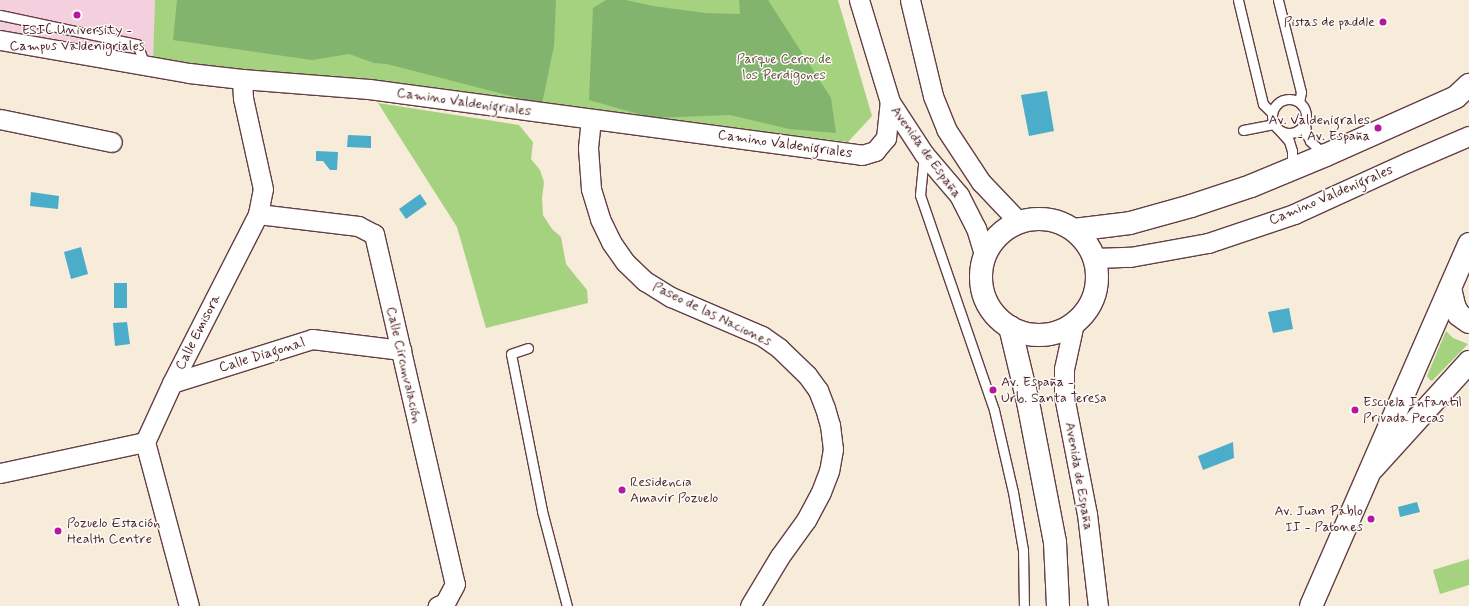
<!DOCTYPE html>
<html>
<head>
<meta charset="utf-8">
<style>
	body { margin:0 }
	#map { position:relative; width:1469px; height:606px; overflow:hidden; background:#f7ecd9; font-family:Mynerve,sans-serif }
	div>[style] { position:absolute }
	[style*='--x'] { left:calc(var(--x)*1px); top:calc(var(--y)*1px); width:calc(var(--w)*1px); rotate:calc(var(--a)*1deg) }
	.built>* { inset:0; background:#f4cfdd }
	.green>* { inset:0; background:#a4d27f }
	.forest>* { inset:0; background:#83b46e }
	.water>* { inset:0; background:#4badca }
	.roads { filter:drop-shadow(1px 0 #643e45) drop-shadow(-1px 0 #643e45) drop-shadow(0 1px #643e45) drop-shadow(0 -1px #643e45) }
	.service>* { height:9px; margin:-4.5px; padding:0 4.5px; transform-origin:4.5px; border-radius:4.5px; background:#fff }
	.service>.ring { margin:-4.5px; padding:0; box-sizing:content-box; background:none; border:9px solid #fff; border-radius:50% }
	.minor>* { height:19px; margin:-9.5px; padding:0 9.5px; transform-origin:9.5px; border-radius:9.5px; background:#fff }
	.tertiary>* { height:22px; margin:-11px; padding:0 11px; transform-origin:11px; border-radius:11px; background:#fff }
	.secondary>* { height:22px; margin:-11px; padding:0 11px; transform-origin:11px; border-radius:11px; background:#fff }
	.secondary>.ring { margin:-11px; padding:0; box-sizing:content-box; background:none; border:22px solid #fff; border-radius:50% }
	.dots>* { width:11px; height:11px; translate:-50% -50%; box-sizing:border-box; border:2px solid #fdfcf7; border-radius:50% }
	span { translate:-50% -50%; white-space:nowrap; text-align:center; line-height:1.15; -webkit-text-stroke:3px #fdfcf7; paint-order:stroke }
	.poi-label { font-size:14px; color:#4a1f2b }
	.right { translate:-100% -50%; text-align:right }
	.left { translate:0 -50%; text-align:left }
	.park-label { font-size:14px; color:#655544 }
	.street-label { font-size:14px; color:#4a1f2b }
</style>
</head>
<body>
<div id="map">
	<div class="built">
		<div style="clip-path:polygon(0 0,155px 0,153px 60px,0 30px)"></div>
	</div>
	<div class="green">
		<div style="clip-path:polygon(155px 0,838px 0,872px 116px,848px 142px,551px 106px,229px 73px,153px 60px)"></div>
		<div style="clip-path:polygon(378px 103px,519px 125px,533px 142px,531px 159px,540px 170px,544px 182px,542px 198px,543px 215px,552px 229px,561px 237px,566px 264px,587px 290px,588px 303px,486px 328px,457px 227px)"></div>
		<div style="clip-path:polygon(1446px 331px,1453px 338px,1468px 344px,1432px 381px,1430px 380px,1427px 376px)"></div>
		<div style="clip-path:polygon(1469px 559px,1469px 585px,1440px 594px,1433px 570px)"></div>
	</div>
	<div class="forest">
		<div style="clip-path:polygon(177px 0,556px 0,554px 46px,542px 104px,387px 64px,374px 63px,349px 54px,312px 60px,173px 40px)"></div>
		<div style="clip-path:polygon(606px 0,626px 0,653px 6px,705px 13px,740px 14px,739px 0,768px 0,831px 98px,836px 133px,789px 129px,730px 115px,653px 118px,589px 100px,593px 8px)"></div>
	</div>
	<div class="water">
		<div style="clip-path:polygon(1047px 91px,1054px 131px,1029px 136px,1021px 95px)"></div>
		<div style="clip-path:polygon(348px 135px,371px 136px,371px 148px,347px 147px)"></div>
		<div style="clip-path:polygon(316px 151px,338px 152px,337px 170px,330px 170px,323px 161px,316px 161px)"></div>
		<div style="clip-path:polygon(31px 192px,59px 196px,58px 209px,30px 206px)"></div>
		<div style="clip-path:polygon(420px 194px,427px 204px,406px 219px,399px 209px)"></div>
		<div style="clip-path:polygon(81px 247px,88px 274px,71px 279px,64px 252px)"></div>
		<div style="clip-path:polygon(114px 283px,127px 283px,127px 308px,114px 308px)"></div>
		<div style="clip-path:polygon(1289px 308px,1293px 329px,1273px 333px,1268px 312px)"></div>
		<div style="clip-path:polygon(127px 322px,130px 344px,115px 346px,113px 323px)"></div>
		<div style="clip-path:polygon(1233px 442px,1234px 458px,1203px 470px,1198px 456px)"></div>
		<div style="clip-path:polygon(1417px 502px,1420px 512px,1400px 517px,1398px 507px)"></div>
	</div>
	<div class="roads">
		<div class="service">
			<div style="--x:1238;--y:0;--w:107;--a:76.5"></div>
			<div style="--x:1263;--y:104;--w:13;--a:45"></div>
			<div style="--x:1278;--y:0;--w:95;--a:76"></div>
			<div style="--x:1301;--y:92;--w:10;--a:101"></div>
			<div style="--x:0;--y:15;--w:140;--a:12"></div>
			<div style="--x:137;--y:44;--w:22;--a:69"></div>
			<div class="ring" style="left:1272px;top:99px;width:25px;height:25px"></div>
			<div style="--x:1305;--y:122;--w:11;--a:85"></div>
			<div style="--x:1306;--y:133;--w:9;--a:63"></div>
			<div style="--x:1310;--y:141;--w:21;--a:43"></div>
			<div style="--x:1243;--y:130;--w:31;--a:-11"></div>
			<div style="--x:1280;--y:131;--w:13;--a:48"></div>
			<div style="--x:1289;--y:141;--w:10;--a:73"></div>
			<div style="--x:1292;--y:151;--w:17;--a:90"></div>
			<div style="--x:924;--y:155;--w:40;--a:95.7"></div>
			<div style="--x:920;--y:195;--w:227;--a:71"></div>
			<div style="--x:994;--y:410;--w:84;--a:77"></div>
			<div style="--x:1013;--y:492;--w:59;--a:80.2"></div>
			<div style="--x:1023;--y:550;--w:56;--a:89"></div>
			<div style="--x:528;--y:348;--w:18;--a:161"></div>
			<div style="--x:511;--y:354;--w:160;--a:78.8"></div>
			<div style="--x:542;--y:511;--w:98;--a:75.3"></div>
		</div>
		<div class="minor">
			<div style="--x:859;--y:0;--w:107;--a:73.1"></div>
			<div style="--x:890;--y:102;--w:62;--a:56.8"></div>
			<div style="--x:924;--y:154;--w:54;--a:49.5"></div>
			<div style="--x:959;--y:195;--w:37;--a:63"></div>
			<div style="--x:976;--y:228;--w:30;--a:73"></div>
			<div style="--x:910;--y:0;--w:99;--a:76.5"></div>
			<div style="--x:933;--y:96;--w:35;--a:68"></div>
			<div style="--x:946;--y:129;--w:64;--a:56.6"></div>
			<div style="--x:981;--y:182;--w:55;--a:46.5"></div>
			<div style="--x:0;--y:40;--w:192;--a:9.9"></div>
			<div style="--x:189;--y:73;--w:53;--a:6.5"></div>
			<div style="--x:242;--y:79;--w:127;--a:4.5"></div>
			<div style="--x:369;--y:89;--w:497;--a:7.6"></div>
			<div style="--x:862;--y:155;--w:14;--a:-17"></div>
			<div style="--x:875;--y:151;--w:17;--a:-50"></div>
			<div style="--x:886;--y:138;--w:36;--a:-84"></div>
			<div style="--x:0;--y:119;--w:114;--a:11.6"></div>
			<div style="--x:591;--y:119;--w:29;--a:96"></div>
			<div style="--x:588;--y:148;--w:41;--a:85.8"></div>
			<div style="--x:591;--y:189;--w:31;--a:73"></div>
			<div style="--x:600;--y:219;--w:25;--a:64"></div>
			<div style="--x:611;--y:242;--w:24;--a:55"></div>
			<div style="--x:625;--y:262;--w:28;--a:44"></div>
			<div style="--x:645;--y:281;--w:31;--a:32"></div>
			<div style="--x:671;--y:297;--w:99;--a:23.2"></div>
			<div style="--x:762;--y:336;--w:21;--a:35"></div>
			<div style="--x:779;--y:348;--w:39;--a:44"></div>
			<div style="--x:807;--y:375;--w:19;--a:54"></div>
			<div style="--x:818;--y:390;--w:19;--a:69"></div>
			<div style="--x:825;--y:408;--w:18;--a:74"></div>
			<div style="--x:830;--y:425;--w:24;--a:83"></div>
			<div style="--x:833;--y:449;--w:22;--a:100"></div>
			<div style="--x:829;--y:471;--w:22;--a:111"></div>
			<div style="--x:821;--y:492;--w:32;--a:118"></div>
			<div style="--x:806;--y:520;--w:44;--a:125.8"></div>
			<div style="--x:780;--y:556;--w:58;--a:121"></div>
			<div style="--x:258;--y:214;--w:101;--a:6.8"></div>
			<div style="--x:358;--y:226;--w:18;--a:27"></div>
			<div style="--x:374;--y:234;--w:359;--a:77"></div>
			<div style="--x:455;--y:584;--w:21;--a:118"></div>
			<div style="--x:445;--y:603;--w:8;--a:157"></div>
			<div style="--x:1095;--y:258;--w:35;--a:-2"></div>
			<div style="--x:1130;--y:257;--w:79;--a:-10.2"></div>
			<div style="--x:1208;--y:243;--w:91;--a:-18.6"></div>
			<div style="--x:1294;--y:214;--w:125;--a:-24.5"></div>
			<div style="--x:1408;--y:162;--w:66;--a:-23.1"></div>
			<div style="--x:1074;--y:323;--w:47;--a:102.3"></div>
			<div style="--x:1064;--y:369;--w:27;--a:90"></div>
			<div style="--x:1064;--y:396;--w:120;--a:79"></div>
			<div style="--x:1087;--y:514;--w:93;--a:83.2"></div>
			<div style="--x:172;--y:383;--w:147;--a:-17.4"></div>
			<div style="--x:312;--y:339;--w:90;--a:7"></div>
			<div style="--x:145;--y:442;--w:170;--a:75"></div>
			<div style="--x:0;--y:473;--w:148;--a:-12.1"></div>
			<div style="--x:145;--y:442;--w:65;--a:-65.4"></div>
			<div style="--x:172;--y:383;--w:190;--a:-63"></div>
			<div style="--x:258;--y:214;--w:25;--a:-79"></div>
			<div style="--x:263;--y:189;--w:93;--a:-102.4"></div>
			<div style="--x:243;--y:98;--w:19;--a:-93"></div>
		</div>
		<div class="tertiary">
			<div style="--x:1450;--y:288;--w:18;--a:77"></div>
			<div style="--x:1454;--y:306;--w:10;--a:61"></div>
			<div style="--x:1459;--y:315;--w:12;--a:35"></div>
			<div style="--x:1373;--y:468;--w:143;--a:-47.8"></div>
		</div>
		<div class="secondary">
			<div class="ring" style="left:981px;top:219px;width:94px;height:94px"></div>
			<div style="--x:1074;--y:230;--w:56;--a:-7.1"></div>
			<div style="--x:1130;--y:223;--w:63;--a:-15.6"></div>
			<div style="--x:1191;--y:206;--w:63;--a:-18.4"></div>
			<div style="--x:1251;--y:186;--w:81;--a:-22.5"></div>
			<div style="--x:1326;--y:155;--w:142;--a:-24"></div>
			<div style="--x:1456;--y:97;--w:18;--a:-43"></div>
			<div style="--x:1010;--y:327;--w:77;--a:76.5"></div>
			<div style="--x:1028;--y:402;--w:143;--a:79.1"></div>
			<div style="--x:1055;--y:542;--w:64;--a:87.3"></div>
			<div style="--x:1311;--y:606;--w:395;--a:-66.4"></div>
		</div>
	</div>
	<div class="dots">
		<div style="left:77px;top:15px;background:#b5179e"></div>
		<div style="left:1383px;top:22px;background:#b5179e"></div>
		<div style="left:1378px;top:128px;background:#b5179e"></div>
		<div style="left:993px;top:390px;background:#b5179e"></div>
		<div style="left:1355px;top:410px;background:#b5179e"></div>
		<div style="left:622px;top:490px;background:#b5179e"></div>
		<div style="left:1371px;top:519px;background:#b5179e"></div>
		<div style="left:58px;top:531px;background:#b5179e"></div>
	</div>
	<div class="poi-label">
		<span class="right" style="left:1375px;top:22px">Pistas de paddle</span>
		<span style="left:77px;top:38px">ESIC University -<br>Campus Valdenigriales</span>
		<span class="right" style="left:1370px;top:128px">Av. Valdenigrales<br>- Av. España</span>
		<span class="left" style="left:1001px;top:390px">Av. España -<br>Urb. Santa Teresa</span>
		<span class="left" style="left:1363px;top:410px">Escuela Infantil<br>Privada Pecas</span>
		<span class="left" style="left:630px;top:490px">Residencia<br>Amavir Pozuelo</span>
		<span class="right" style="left:1363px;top:519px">Av. Juan Pablo<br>II - Patones</span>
		<span class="left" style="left:67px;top:531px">Pozuelo Estación<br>Health Centre</span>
	</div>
	<div class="park-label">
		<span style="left:784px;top:67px">Parque Cerro de<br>los Perdigones</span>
	</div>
	<div class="street-label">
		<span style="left:464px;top:102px;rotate:8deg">Camino Valdenigriales</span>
		<span style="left:785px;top:144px;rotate:8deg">Camino Valdenigriales</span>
		<span style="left:926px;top:152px;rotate:54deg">Avenida de España</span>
		<span style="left:1331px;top:195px;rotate:-23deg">Camino Valdenigrales</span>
		<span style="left:712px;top:314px;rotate:26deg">Paseo de las Naciones</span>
		<span style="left:198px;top:332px;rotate:-63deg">Calle Emisora</span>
		<span style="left:262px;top:355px;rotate:-17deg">Calle Diagonal</span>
		<span style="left:404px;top:365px;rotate:77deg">Calle Circunvalación</span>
		<span style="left:1079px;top:476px;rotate:80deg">Avenida de España</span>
	</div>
</div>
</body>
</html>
